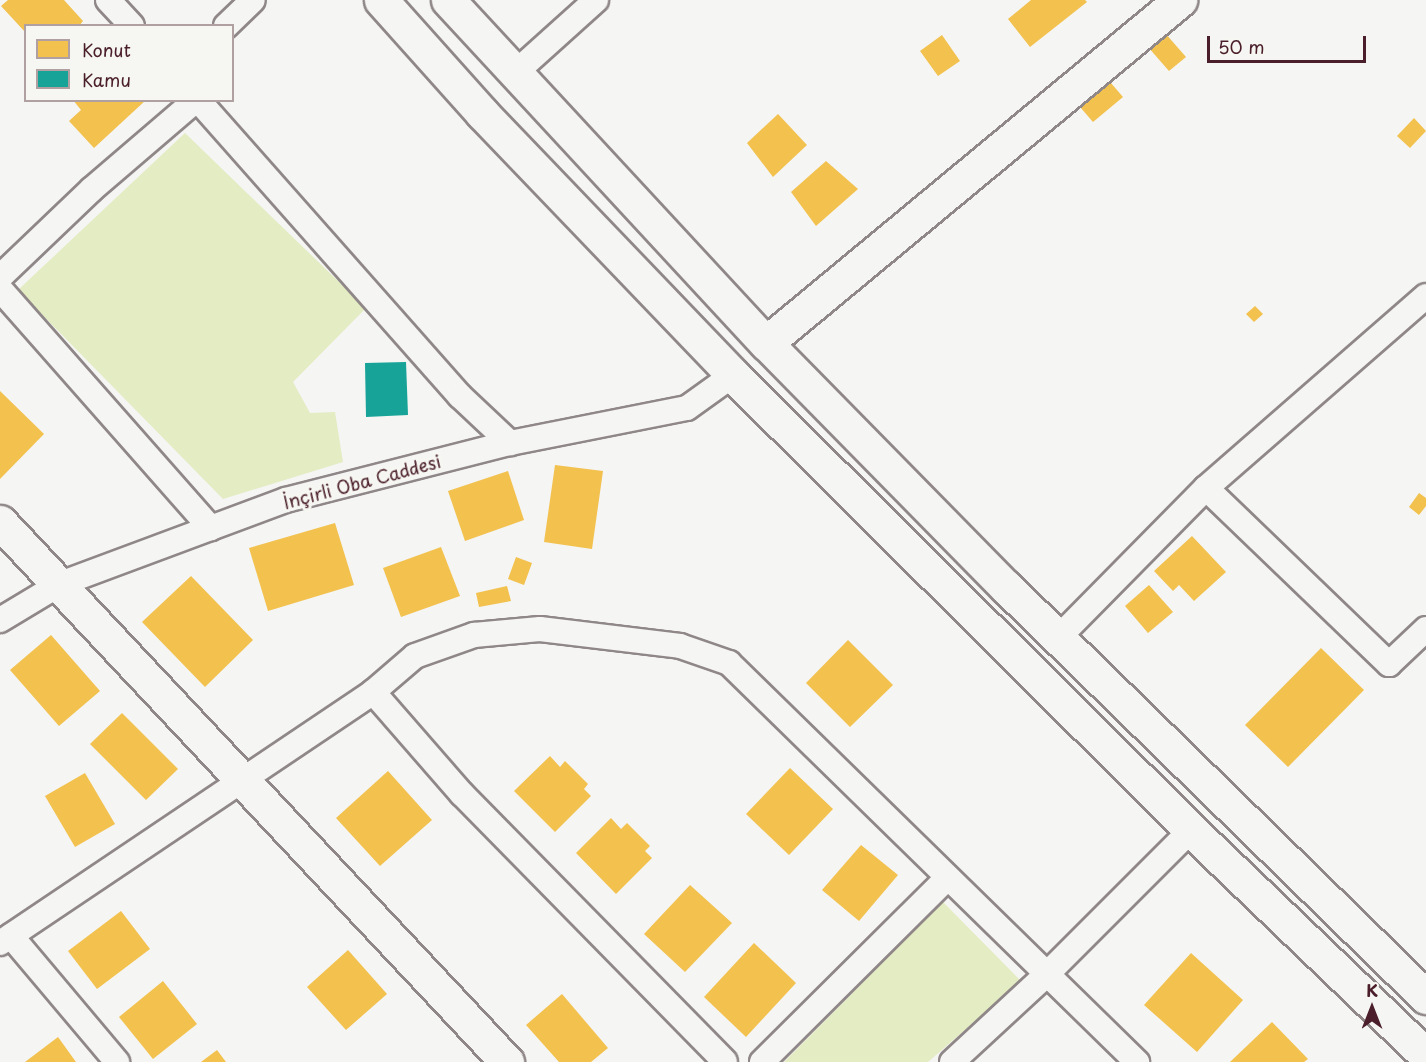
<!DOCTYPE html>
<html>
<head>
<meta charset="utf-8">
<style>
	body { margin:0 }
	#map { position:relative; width:1426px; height:1062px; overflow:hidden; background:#f5f5f3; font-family:"Playpen Sans",sans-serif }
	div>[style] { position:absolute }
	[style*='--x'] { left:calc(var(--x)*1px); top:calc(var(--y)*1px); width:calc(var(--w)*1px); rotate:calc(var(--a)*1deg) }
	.green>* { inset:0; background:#e3ecc2 }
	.homes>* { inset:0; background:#f2c14e }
	.public>* { inset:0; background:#17a398 }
	.roads { filter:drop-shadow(2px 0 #8f8788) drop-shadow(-2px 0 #8f8788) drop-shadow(0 2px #8f8788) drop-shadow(0 -2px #8f8788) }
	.street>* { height:24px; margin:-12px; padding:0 12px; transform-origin:12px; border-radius:12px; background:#f5f5f3 }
	.secondary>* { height:33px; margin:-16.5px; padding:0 16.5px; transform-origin:16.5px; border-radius:16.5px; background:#f5f5f3 }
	span { translate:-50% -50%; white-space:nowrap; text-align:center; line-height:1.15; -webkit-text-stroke:6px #f6f6f2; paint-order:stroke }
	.street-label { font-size:18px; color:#4a1f2b }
	.legend { position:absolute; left:24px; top:24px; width:210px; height:78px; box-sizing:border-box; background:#f6f6f2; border:2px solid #b1a0a2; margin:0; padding:8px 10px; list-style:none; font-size:18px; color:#4a1f2b }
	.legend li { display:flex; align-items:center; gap:12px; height:30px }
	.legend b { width:30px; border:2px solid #b1a0a2 }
	.north { position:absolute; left:1342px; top:978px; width:60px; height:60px; -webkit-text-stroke:4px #f6f6f2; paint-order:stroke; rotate:0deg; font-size:16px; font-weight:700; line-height:24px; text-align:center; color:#4a1f2b }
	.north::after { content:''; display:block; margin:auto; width:21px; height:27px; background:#4a1f2b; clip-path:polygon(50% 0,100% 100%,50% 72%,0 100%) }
	.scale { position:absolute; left:1207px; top:36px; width:159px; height:27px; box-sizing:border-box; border:3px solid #4a1f2b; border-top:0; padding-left:8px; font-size:18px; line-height:21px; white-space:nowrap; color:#4a1f2b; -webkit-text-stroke:4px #f6f6f2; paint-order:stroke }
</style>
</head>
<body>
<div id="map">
	<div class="green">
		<div style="clip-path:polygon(185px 133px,366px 308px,293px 382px,310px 413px,335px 412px,343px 462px,223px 499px,18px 290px)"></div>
		<div style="clip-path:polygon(943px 902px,1021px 981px,928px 1062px,784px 1062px)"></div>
	</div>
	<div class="homes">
		<div style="clip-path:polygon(8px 0,64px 0,83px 21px,79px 26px,26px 26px,26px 33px,1px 6px)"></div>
		<div style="clip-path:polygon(1031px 0,1085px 0,1087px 2px,1030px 47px,1008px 19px)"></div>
		<div style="clip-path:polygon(1165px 33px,1186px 57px,1169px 71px,1148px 47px)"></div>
		<div style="clip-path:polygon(942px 35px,960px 61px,938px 76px,920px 51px)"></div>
		<div style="clip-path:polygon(1098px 68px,1123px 97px,1093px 122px,1068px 93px)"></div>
		<div style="clip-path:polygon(73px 100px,146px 100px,94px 148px,69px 121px,81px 110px)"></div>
		<div style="clip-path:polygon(778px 114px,807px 145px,773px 177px,747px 143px)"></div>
		<div style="clip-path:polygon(1414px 118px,1426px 131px,1410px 148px,1397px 136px)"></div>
		<div style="clip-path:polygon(826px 161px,858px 189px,816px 226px,791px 192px)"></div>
		<div style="clip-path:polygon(1255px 306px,1263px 314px,1254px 322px,1246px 314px)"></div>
		<div style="clip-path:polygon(0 391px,44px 434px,0 479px)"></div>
		<div style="clip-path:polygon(555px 465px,603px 471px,592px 549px,544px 542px)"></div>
		<div style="clip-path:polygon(508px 471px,524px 520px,465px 541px,448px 491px)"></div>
		<div style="clip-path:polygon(1419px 493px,1426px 498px,1426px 506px,1419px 515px,1409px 507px)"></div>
		<div style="clip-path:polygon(335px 523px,354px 585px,268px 611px,249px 548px)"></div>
		<div style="clip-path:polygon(1192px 536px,1226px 572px,1194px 601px,1179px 585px,1173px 591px,1154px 571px)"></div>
		<div style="clip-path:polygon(441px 547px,460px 596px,401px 617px,383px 568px)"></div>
		<div style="clip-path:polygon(516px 557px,532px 563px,524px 585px,508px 579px)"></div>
		<div style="clip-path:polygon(191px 576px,253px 640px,205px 687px,142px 622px)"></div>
		<div style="clip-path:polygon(1149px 585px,1173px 612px,1148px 633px,1125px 606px)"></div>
		<div style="clip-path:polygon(507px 586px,511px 601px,479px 607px,476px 593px)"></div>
		<div style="clip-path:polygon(51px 635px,100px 691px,59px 726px,10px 670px)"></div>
		<div style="clip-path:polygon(848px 640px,893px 685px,850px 727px,806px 683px)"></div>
		<div style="clip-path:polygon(1321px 648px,1364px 690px,1288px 767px,1245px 725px)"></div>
		<div style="clip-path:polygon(122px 713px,178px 769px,146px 800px,90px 744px)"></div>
		<div style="clip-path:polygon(550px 756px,560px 767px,565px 761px,588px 784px,584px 789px,591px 796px,555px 832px,514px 791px)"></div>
		<div style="clip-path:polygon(790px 768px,833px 809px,789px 855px,746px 814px)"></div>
		<div style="clip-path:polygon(388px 771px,432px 820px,380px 866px,336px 818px)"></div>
		<div style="clip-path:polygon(85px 773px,115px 824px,75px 847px,45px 796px)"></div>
		<div style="clip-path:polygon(611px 818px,621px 829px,627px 823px,650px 846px,645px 851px,652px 858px,616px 894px,576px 853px)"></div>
		<div style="clip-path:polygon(861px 845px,898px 875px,859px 921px,822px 890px)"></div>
		<div style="clip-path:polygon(690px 885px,732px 923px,685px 972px,644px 934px)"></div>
		<div style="clip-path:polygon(121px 911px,150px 949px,97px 989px,68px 951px)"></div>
		<div style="clip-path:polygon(754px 943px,796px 983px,746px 1037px,704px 997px)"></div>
		<div style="clip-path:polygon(348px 950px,387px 994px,346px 1030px,307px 987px)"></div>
		<div style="clip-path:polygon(1191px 953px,1243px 1000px,1197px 1052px,1144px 1005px)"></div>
		<div style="clip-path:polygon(163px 981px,197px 1024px,153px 1059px,119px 1017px)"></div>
		<div style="clip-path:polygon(562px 994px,608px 1048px,591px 1062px,559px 1062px,526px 1025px)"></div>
		<div style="clip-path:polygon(1272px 1022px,1308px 1059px,1304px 1062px,1230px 1062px)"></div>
		<div style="clip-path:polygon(58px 1037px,76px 1062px,25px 1062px)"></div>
		<div style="clip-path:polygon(217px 1050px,226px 1062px,201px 1062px)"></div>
	</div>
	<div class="public">
		<div style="clip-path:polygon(406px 362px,408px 415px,366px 417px,365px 363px)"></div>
	</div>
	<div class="roads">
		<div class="street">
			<div style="--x:108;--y:0;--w:35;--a:47"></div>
			<div style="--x:226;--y:26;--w:37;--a:-44"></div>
			<div style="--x:515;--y:73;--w:109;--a:-42"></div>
			<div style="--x:198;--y:100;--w:395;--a:48.5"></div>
			<div style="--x:460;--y:396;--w:69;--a:43.2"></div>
			<div style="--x:0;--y:277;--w:127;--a:-43.7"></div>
			<div style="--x:92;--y:189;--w:137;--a:-40.6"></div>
			<div style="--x:0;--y:289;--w:319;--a:48.6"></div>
			<div style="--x:1206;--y:488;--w:254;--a:43.9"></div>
			<div style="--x:1389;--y:664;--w:51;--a:-43.4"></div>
			<div style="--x:0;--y:620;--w:70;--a:-31"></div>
			<div style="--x:60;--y:584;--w:241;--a:-20.4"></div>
			<div style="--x:286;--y:500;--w:231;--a:-14.3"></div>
			<div style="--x:510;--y:443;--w:180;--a:-11.2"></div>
			<div style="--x:687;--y:408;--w:57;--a:-35.7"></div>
			<div style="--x:1058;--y:638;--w:211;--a:-45.4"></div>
			<div style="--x:1206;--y:488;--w:292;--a:-41.1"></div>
			<div style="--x:373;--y:692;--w:135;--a:48.9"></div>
			<div style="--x:462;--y:794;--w:375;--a:45.5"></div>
			<div style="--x:11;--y:936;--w:165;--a:49.9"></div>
			<div style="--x:0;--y:943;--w:450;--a:-33.9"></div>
			<div style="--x:373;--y:692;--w:55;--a:-40.6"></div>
			<div style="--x:415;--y:656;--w:63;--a:-19.6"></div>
			<div style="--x:474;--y:635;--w:66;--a:-5.2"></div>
			<div style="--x:540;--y:629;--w:141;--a:6.9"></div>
			<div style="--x:680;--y:646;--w:52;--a:19.1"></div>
			<div style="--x:729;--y:663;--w:571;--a:44.36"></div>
			<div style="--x:762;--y:1062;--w:261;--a:-44.8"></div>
			<div style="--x:952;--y:1062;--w:129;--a:-42.8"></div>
			<div style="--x:1047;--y:974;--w:204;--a:-45"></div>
		</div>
		<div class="secondary">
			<div style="--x:381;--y:0;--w:152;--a:48.2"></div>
			<div style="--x:482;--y:113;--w:363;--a:46.2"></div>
			<div style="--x:733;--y:375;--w:646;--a:44.81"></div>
			<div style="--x:1191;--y:830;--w:325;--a:43.8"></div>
			<div style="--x:448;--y:0;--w:468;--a:47.2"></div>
			<div style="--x:766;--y:343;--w:342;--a:45.5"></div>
			<div style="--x:1006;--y:587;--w:587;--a:44.31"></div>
			<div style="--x:766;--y:343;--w:538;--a:-39.64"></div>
			<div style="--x:0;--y:522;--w:741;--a:46.81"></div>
		</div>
	</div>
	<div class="street-label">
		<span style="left:362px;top:482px;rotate:-15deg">İnçirli Oba Caddesi</span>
	</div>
	<ul class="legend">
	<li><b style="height:16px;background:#f2c14e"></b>Konut</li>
	<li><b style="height:16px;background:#17a398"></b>Kamu</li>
	</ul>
	<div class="north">K</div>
	<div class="scale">50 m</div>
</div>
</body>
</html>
